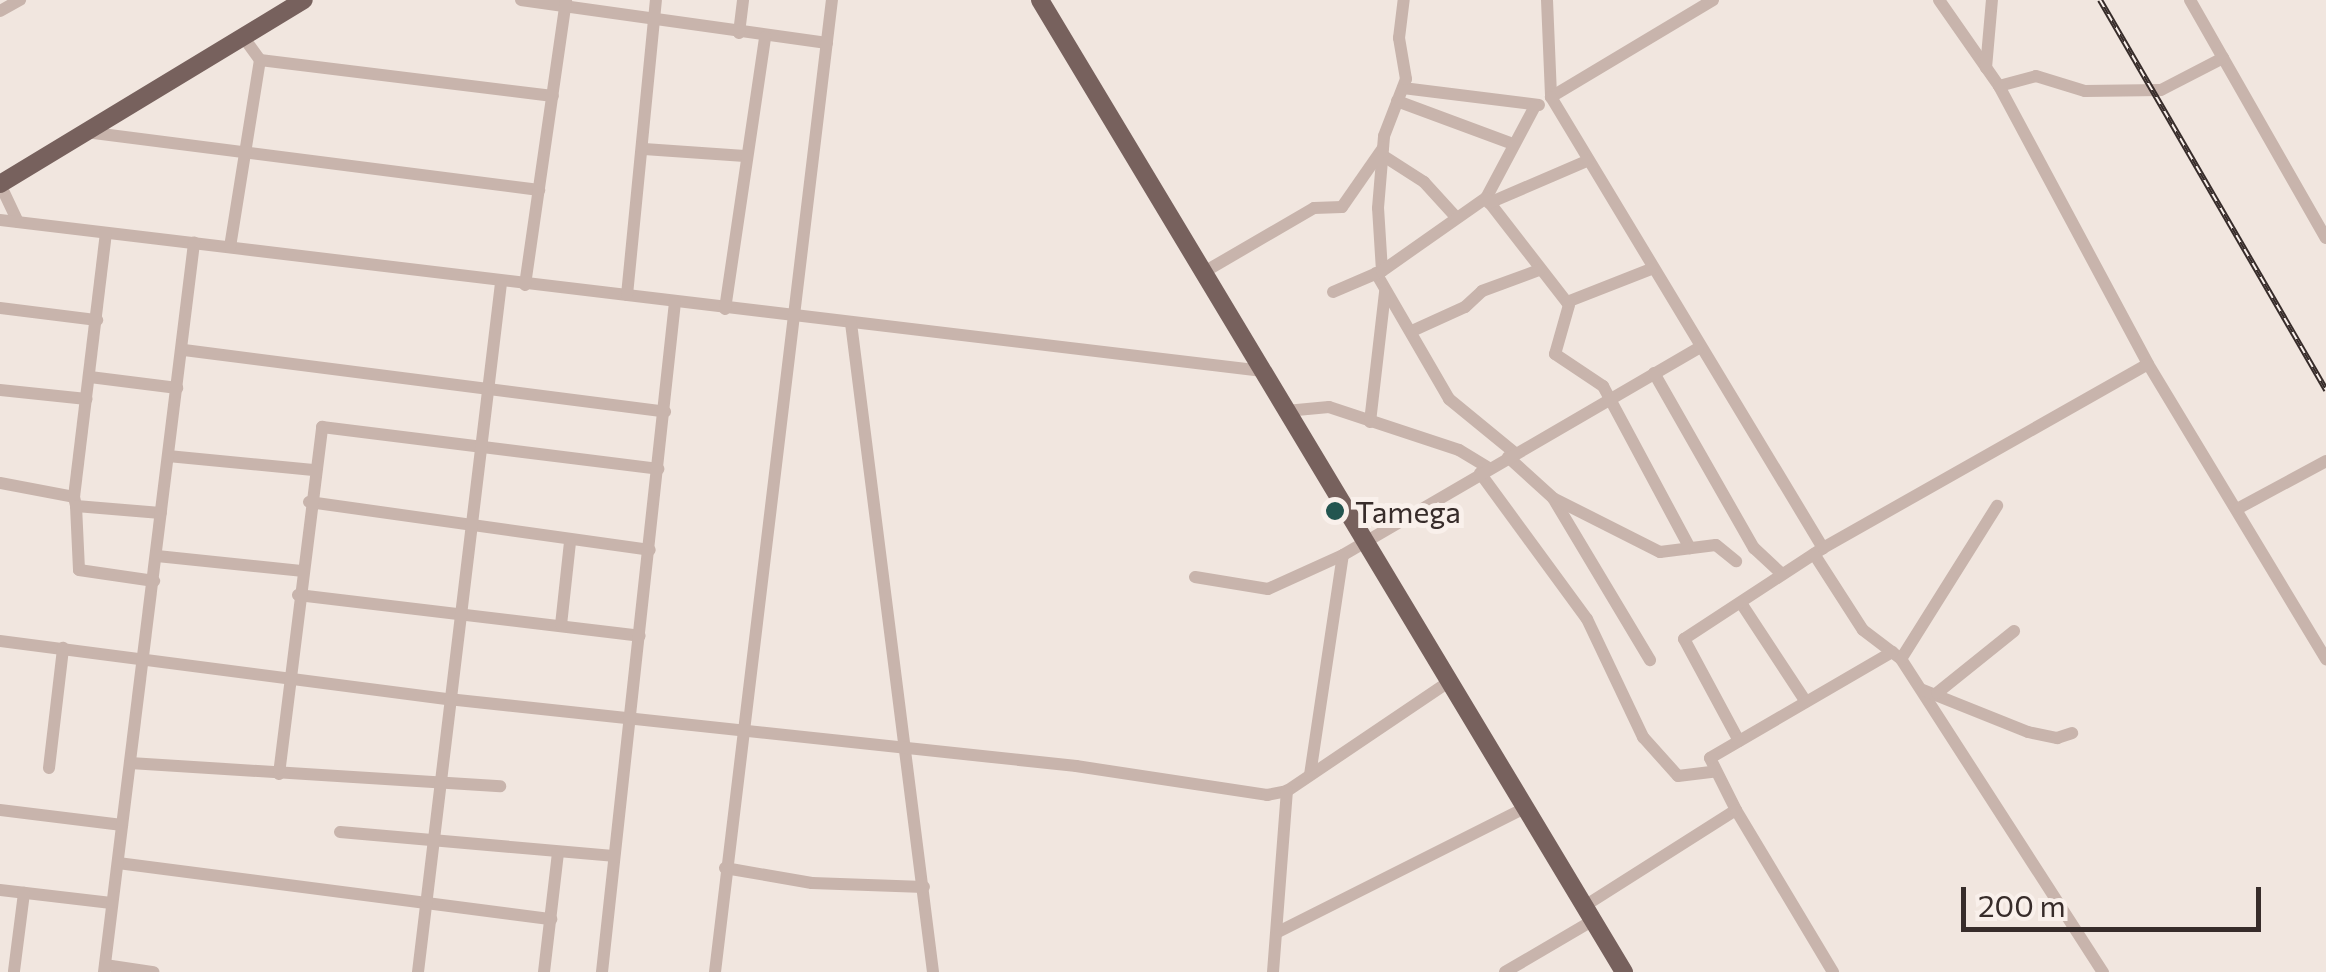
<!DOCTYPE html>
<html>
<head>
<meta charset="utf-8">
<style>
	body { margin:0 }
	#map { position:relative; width:2326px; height:972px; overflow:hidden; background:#f1e6df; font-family:Commissioner,sans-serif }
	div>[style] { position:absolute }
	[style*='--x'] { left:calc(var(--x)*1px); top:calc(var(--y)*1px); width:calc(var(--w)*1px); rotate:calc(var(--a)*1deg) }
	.minor>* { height:12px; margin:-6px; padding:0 6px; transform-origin:6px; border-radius:6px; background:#c8b4ac }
	.major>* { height:18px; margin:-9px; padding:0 9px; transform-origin:9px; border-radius:9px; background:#77615d }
	.rail>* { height:6px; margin-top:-3px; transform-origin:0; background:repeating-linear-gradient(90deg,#f9f0eb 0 8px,#372c2a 0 16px); box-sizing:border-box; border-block:2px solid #372c2a }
	.dots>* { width:28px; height:28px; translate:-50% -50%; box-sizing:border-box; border:5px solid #f9f0eb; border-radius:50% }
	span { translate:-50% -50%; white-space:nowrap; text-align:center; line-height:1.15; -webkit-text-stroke:10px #f9f0eb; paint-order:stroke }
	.poi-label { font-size:30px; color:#372c2a }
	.left { translate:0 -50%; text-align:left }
	.scale { position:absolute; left:1961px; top:887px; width:300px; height:45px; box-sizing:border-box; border:5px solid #372c2a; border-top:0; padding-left:12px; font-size:30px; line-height:35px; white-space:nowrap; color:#372c2a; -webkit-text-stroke:8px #f9f0eb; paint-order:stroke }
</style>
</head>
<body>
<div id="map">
	<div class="minor">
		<div style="--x:521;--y:0;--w:309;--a:8"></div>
		<div style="--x:1547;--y:0;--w:97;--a:87.6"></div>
		<div style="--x:1713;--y:0;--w:189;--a:149.1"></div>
		<div style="--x:1551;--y:97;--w:527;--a:58.91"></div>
		<div style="--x:1939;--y:0;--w:105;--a:55.1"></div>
		<div style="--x:1999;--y:86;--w:315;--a:61.8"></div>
		<div style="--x:2148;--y:364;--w:345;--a:58.9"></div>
		<div style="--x:2190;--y:0;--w:274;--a:60.3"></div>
		<div style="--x:0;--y:11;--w:23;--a:-29"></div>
		<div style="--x:739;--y:33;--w:33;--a:-83"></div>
		<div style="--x:260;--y:60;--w:295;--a:7"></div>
		<div style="--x:1986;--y:68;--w:68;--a:-85"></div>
		<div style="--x:1999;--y:86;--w:38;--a:-15"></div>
		<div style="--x:2036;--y:76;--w:51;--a:17"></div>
		<div style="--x:2085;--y:91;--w:76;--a:-0.8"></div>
		<div style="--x:2161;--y:90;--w:70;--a:-27.3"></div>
		<div style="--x:1403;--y:88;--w:137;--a:7.1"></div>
		<div style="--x:1397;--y:101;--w:124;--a:20.3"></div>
		<div style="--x:1535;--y:106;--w:104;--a:118"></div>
		<div style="--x:1486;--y:198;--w:135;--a:52.2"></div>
		<div style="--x:1569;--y:305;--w:51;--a:105.9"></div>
		<div style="--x:1555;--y:354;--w:58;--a:33.7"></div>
		<div style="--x:1603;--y:386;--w:184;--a:61.8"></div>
		<div style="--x:86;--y:132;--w:457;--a:7.3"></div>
		<div style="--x:644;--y:149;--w:101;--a:4"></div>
		<div style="--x:1382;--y:155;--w:50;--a:32.7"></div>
		<div style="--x:1424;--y:182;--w:47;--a:47.6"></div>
		<div style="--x:0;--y:184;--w:42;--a:64.7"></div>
		<div style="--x:1489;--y:203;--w:107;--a:-23.2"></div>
		<div style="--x:0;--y:220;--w:1272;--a:6.82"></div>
		<div style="--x:230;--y:247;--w:189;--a:-80.9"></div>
		<div style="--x:260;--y:60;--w:27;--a:-126"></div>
		<div style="--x:1382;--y:271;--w:63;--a:-93.6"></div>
		<div style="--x:1378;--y:208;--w:72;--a:-85.2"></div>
		<div style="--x:1384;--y:136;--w:61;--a:-68.9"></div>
		<div style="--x:1406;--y:79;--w:42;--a:-99.7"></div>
		<div style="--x:1399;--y:38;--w:38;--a:-83"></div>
		<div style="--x:1204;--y:272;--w:127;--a:-30.2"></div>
		<div style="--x:1314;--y:208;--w:28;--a:-2"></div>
		<div style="--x:1342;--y:207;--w:72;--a:-55.2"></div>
		<div style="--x:1376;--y:273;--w:146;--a:59.9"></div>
		<div style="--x:1449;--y:399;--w:85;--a:39.3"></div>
		<div style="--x:525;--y:285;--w:288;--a:-81.8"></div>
		<div style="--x:1333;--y:292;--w:53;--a:-23.2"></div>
		<div style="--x:1382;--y:271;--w:127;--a:-35.1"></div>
		<div style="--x:627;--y:295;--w:296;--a:-84.4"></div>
		<div style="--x:1567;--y:302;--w:90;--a:-21.4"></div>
		<div style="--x:0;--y:308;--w:98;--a:7.1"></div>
		<div style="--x:725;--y:309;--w:275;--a:-81.6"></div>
		<div style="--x:851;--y:323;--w:654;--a:82.8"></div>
		<div style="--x:1412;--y:331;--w:58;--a:-24.4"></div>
		<div style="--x:1465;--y:307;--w:23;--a:-43"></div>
		<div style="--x:1482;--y:291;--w:61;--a:-20.2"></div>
		<div style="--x:184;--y:350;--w:485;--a:7.3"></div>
		<div style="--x:1654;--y:373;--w:202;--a:60.3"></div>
		<div style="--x:1754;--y:548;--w:38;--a:43"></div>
		<div style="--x:90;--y:377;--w:88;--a:7.2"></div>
		<div style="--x:0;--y:390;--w:87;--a:5.9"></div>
		<div style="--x:1286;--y:411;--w:43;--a:-5.3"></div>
		<div style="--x:1329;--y:407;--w:137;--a:18.3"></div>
		<div style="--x:1459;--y:450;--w:35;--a:31"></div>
		<div style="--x:1370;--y:422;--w:131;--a:-83.4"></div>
		<div style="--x:168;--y:456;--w:146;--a:5.5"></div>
		<div style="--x:1508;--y:457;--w:61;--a:42.3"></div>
		<div style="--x:1553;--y:498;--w:189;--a:59.1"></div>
		<div style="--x:1480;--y:473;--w:181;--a:53.8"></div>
		<div style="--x:1587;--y:619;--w:131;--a:64.6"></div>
		<div style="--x:1643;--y:737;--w:52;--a:48.1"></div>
		<div style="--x:1678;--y:776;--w:35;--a:-7"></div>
		<div style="--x:0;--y:483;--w:75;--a:10.7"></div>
		<div style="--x:74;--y:497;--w:9;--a:77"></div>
		<div style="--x:76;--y:506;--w:85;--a:4.7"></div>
		<div style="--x:74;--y:497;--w:266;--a:-83.1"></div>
		<div style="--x:1553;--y:498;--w:120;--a:26.8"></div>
		<div style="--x:1660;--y:552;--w:56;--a:-7.1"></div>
		<div style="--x:1716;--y:545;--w:26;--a:39"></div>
		<div style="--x:309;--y:502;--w:344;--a:8"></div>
		<div style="--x:76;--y:506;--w:64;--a:87.3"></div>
		<div style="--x:79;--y:570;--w:76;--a:8.3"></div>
		<div style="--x:2237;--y:509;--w:101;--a:-28.3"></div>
		<div style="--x:1814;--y:554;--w:90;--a:57.2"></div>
		<div style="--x:1863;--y:630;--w:48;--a:37.3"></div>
		<div style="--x:1901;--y:659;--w:373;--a:57.2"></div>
		<div style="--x:157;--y:556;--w:145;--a:5.9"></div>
		<div style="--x:1195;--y:577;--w:74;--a:9.3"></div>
		<div style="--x:1268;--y:589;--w:82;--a:-24.4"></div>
		<div style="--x:298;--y:595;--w:344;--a:6.8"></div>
		<div style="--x:1741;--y:603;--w:118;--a:56.7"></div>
		<div style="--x:561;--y:625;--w:83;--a:-83.8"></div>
		<div style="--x:0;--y:641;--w:452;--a:7.4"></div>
		<div style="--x:448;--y:699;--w:632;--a:6.09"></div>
		<div style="--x:1076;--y:766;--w:193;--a:8.6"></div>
		<div style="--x:1267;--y:795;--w:20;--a:-11"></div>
		<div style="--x:1287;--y:791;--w:197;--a:-34"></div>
		<div style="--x:1901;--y:659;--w:181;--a:-57.9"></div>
		<div style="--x:1923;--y:690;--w:113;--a:21.8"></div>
		<div style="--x:2028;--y:732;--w:30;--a:12"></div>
		<div style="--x:2057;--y:738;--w:16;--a:-18"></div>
		<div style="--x:1937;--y:693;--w:99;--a:-38.8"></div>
		<div style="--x:1739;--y:741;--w:116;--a:-118.3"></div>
		<div style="--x:1684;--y:639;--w:166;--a:-33.2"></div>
		<div style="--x:1823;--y:548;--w:373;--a:-29.5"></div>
		<div style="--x:130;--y:763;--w:371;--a:3.6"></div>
		<div style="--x:49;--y:768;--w:121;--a:-83.3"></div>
		<div style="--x:279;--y:774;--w:350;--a:-82.9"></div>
		<div style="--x:322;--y:427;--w:339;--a:7.1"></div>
		<div style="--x:1310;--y:775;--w:222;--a:-81.5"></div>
		<div style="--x:1343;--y:555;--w:410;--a:-30.2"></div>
		<div style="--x:0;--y:810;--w:123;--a:7"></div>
		<div style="--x:1736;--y:810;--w:58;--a:-116.6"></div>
		<div style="--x:1710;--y:758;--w:211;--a:-30.2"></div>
		<div style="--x:340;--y:832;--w:274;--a:5"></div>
		<div style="--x:118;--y:863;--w:437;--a:7.4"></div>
		<div style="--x:725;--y:868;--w:88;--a:9.8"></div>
		<div style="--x:812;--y:883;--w:112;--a:2"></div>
		<div style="--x:0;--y:890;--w:112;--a:6.7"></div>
		<div style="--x:1583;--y:907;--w:181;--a:-32.4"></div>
		<div style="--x:1736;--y:810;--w:189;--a:59.1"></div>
		<div style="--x:1278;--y:932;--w:276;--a:-26.7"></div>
		<div style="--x:105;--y:965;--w:49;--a:8.3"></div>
		<div style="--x:14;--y:971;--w:79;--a:-82.7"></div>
		<div style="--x:104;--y:972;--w:735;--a:-82.96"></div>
		<div style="--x:418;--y:972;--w:694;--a:-83.13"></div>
		<div style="--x:544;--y:972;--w:120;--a:-83.3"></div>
		<div style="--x:602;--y:972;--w:674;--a:-83.78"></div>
		<div style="--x:715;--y:972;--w:979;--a:-83.14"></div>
		<div style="--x:1273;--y:972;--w:182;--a:-85.6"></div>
		<div style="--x:1505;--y:972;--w:101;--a:-30.4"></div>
	</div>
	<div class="major">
		<div style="--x:1040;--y:0;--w:1134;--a:59"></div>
		<div style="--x:0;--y:184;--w:355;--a:-31.2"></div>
	</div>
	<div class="rail">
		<div style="--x:2100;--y:0;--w:451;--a:59.9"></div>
	</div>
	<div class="dots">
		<div style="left:1335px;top:511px;background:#235550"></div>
	</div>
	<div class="poi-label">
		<span class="left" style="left:1355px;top:511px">Tamega</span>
	</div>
	<div class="scale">200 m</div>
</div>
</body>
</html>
